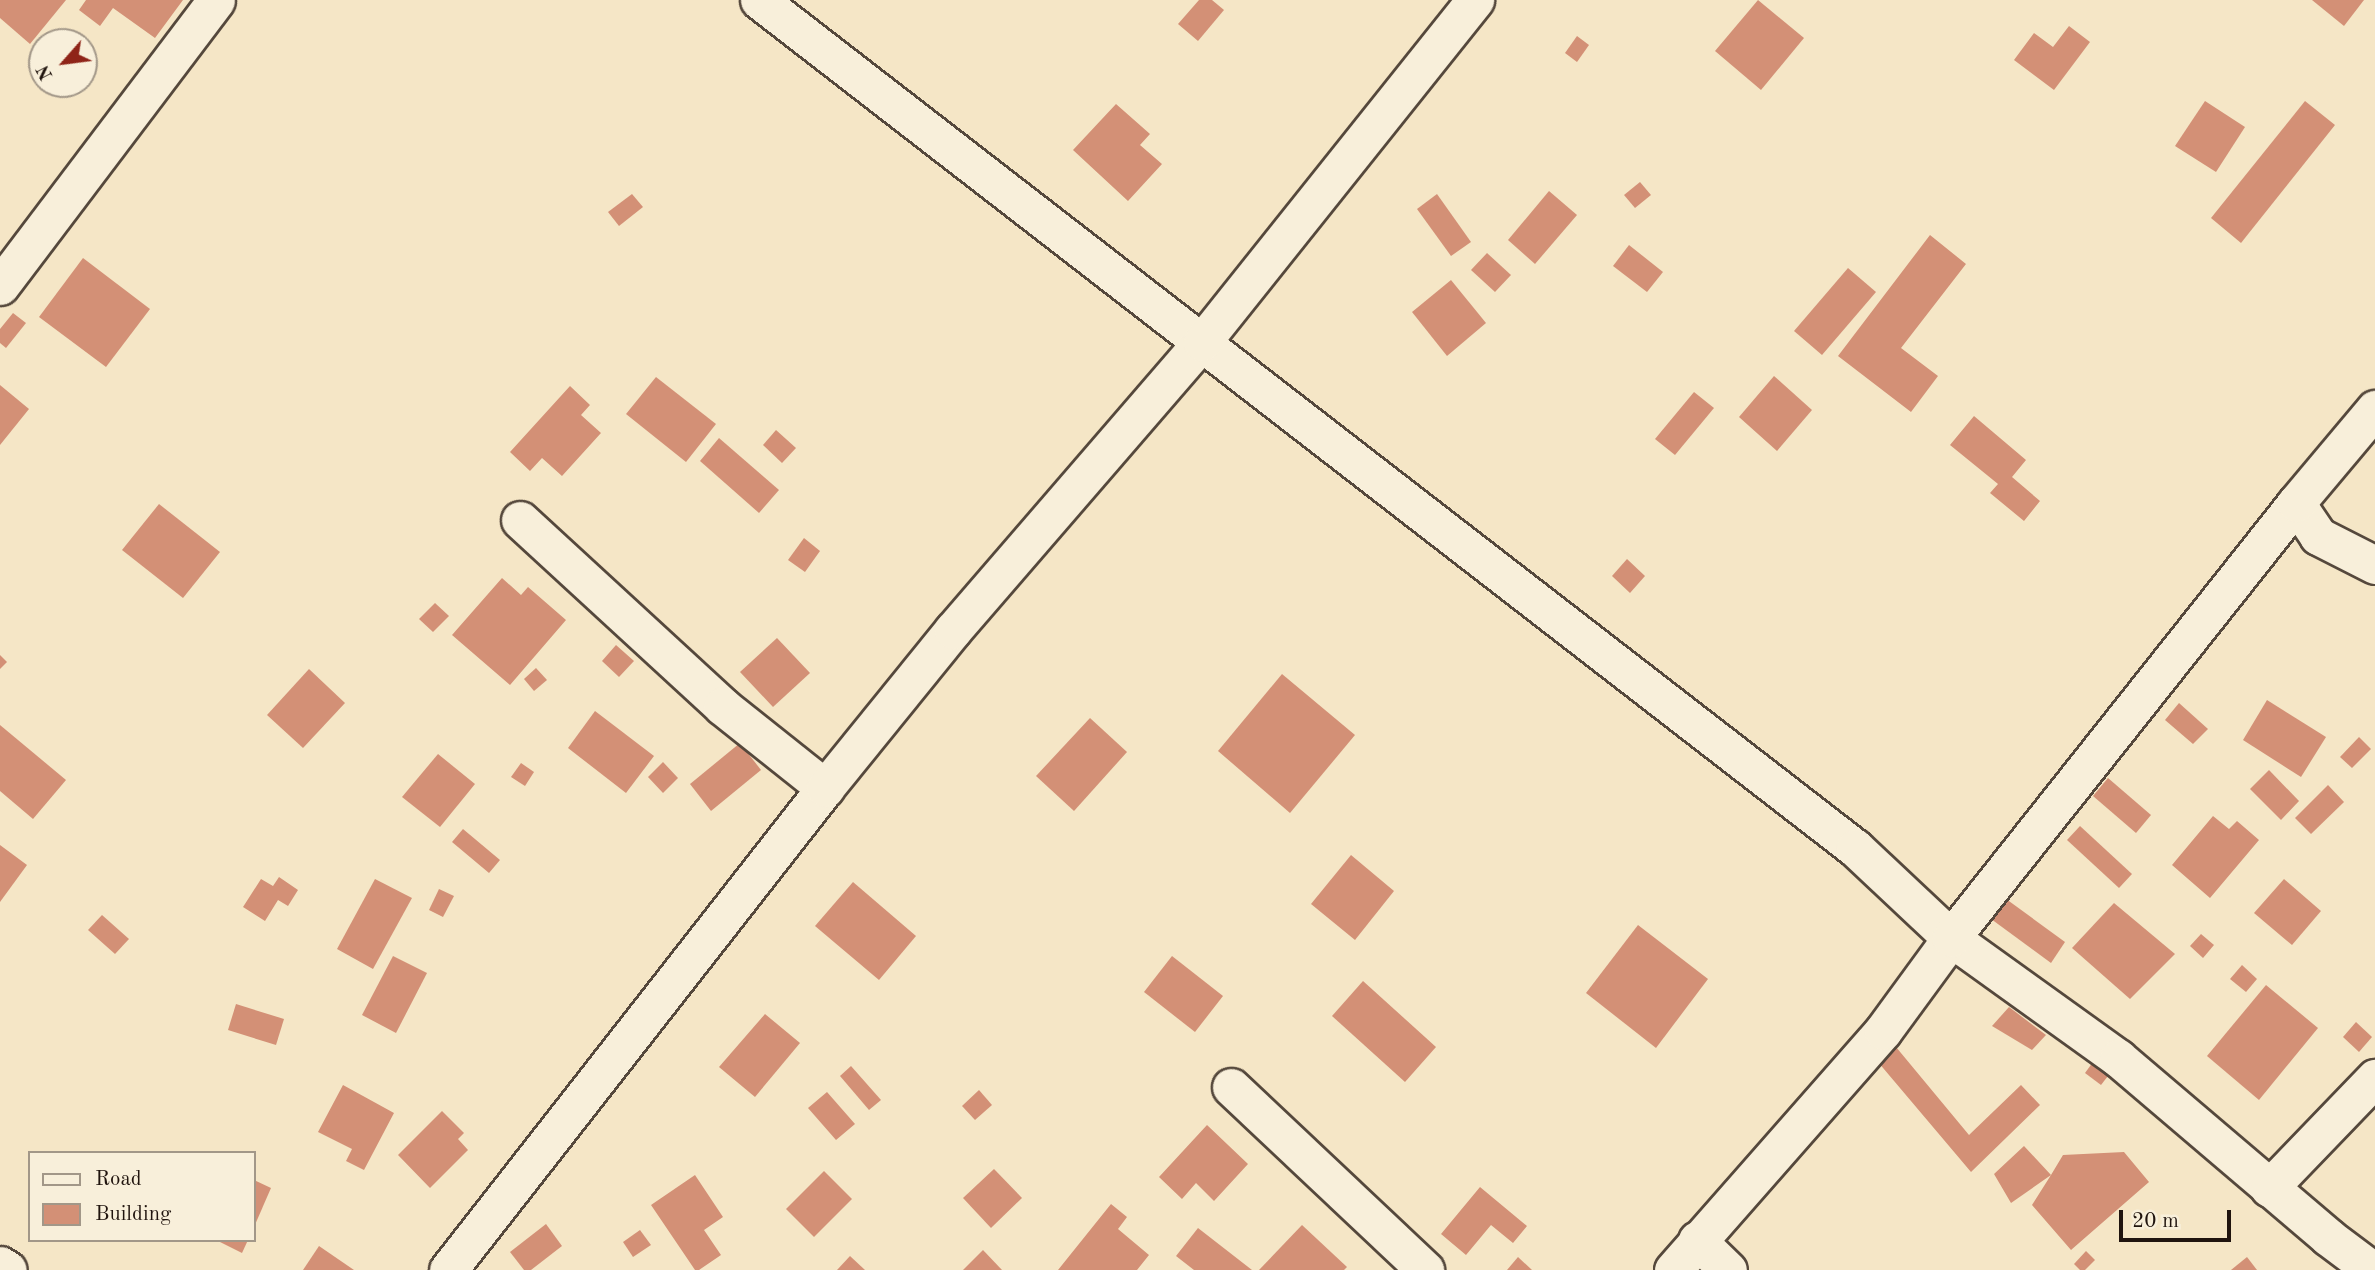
<!DOCTYPE html>
<html>
<head>
<meta charset="utf-8">
<style>
	body { margin:0 }
	#map { position:relative; width:2375px; height:1270px; overflow:hidden; background:#f5e6c6; font-family:"Old Standard TT",serif }
	div>[style] { position:absolute }
	[style*='--x'] { left:calc(var(--x)*1px); top:calc(var(--y)*1px); width:calc(var(--w)*1px); rotate:calc(var(--a)*1deg) }
	.building>* { inset:0; background:#d39076 }
	.roads { filter:drop-shadow(2px 0 #55483c) drop-shadow(-2px 0 #55483c) drop-shadow(0 2px #55483c) drop-shadow(0 -2px #55483c) }
	.minor>* { height:37px; margin:-18.5px; padding:0 18.5px; transform-origin:18.5px; border-radius:18.5px; background:#f8efda }
	span { translate:-50% -50%; white-space:nowrap; text-align:center; line-height:1.15; -webkit-text-stroke:5px #f8efda; paint-order:stroke }
	.legend { position:absolute; left:28px; top:1151px; width:228px; height:91px; box-sizing:border-box; background:#f8efda; border:2px solid #a29788; margin:0; padding:9px 12px; list-style:none; font-size:21px; color:#20140e }
	.legend li { display:flex; align-items:center; gap:14px; height:35px }
	.legend b { width:35px; border:2px solid #a29788 }
	.north { position:absolute; left:28px; top:28px; width:70px; height:70px; box-sizing:border-box; background:#f8efda; border:2px solid #a29788; border-radius:50%; rotate:242deg; font-size:19px; font-weight:700; line-height:28px; text-align:center; color:#20140e }
	.north::after { content:''; display:block; margin:auto; width:24px; height:32px; background:#8f2418; clip-path:polygon(50% 0,100% 100%,50% 72%,0 100%) }
	.scale { position:absolute; left:2119px; top:1210px; width:112px; height:32px; box-sizing:border-box; border:4px solid #20140e; border-top:0; padding-left:9px; font-size:21px; line-height:24px; white-space:nowrap; color:#20140e; -webkit-text-stroke:5px #f8efda; paint-order:stroke }
</style>
</head>
<body>
<div id="map">
	<div class="building">
		<div style="clip-path:polygon(0 0,66px 0,30px 44px,0 18px)"></div>
		<div style="clip-path:polygon(86px 0,183px 0,155px 38px,113px 8px,100px 26px,79px 10px)"></div>
		<div style="clip-path:polygon(1199px 0,1212px 0,1224px 10px,1198px 41px,1178px 24px)"></div>
		<div style="clip-path:polygon(1758px 0,1804px 38px,1761px 90px,1715px 51px)"></div>
		<div style="clip-path:polygon(2312px 0,2364px 0,2344px 26px)"></div>
		<div style="clip-path:polygon(2069px 26px,2090px 42px,2054px 90px,2014px 60px,2034px 33px,2053px 47px)"></div>
		<div style="clip-path:polygon(1577px 36px,1589px 45px,1577px 62px,1565px 53px)"></div>
		<div style="clip-path:polygon(2205px 101px,2245px 127px,2216px 172px,2175px 146px)"></div>
		<div style="clip-path:polygon(2305px 101px,2335px 125px,2241px 243px,2211px 218px)"></div>
		<div style="clip-path:polygon(1116px 104px,1150px 134px,1140px 145px,1162px 164px,1128px 201px,1073px 150px)"></div>
		<div style="clip-path:polygon(1640px 182px,1651px 195px,1635px 208px,1624px 195px)"></div>
		<div style="clip-path:polygon(1549px 191px,1577px 215px,1535px 264px,1508px 240px)"></div>
		<div style="clip-path:polygon(632px 194px,643px 207px,619px 226px,608px 212px)"></div>
		<div style="clip-path:polygon(1437px 194px,1471px 242px,1451px 256px,1417px 209px)"></div>
		<div style="clip-path:polygon(1930px 235px,1966px 264px,1901px 348px,1938px 376px,1911px 412px,1838px 356px)"></div>
		<div style="clip-path:polygon(1629px 245px,1663px 272px,1647px 292px,1613px 266px)"></div>
		<div style="clip-path:polygon(1487px 253px,1511px 275px,1495px 292px,1471px 270px)"></div>
		<div style="clip-path:polygon(83px 258px,150px 309px,106px 367px,39px 317px)"></div>
		<div style="clip-path:polygon(1848px 268px,1876px 292px,1822px 355px,1794px 331px)"></div>
		<div style="clip-path:polygon(1451px 280px,1486px 323px,1447px 356px,1412px 312px)"></div>
		<div style="clip-path:polygon(13px 313px,26px 323px,6px 348px,0 343px,0 329px)"></div>
		<div style="clip-path:polygon(1774px 376px,1812px 410px,1777px 451px,1739px 417px)"></div>
		<div style="clip-path:polygon(656px 377px,716px 424px,686px 462px,626px 414px)"></div>
		<div style="clip-path:polygon(0 385px,29px 409px,0 445px)"></div>
		<div style="clip-path:polygon(570px 386px,590px 405px,581px 415px,601px 433px,562px 476px,542px 458px,530px 471px,510px 452px)"></div>
		<div style="clip-path:polygon(1694px 392px,1714px 408px,1675px 455px,1655px 439px)"></div>
		<div style="clip-path:polygon(1974px 416px,2026px 460px,2012px 477px,2040px 501px,2024px 521px,1990px 493px,1998px 484px,1950px 445px)"></div>
		<div style="clip-path:polygon(776px 430px,796px 448px,782px 463px,763px 445px)"></div>
		<div style="clip-path:polygon(719px 438px,779px 490px,759px 513px,700px 461px)"></div>
		<div style="clip-path:polygon(159px 504px,220px 552px,183px 598px,122px 550px)"></div>
		<div style="clip-path:polygon(804px 538px,820px 551px,805px 572px,788px 560px)"></div>
		<div style="clip-path:polygon(1627px 559px,1645px 576px,1630px 593px,1612px 576px)"></div>
		<div style="clip-path:polygon(502px 578px,521px 595px,528px 587px,566px 620px,510px 685px,452px 635px)"></div>
		<div style="clip-path:polygon(435px 603px,449px 616px,433px 632px,419px 619px)"></div>
		<div style="clip-path:polygon(777px 638px,810px 673px,773px 707px,740px 672px)"></div>
		<div style="clip-path:polygon(616px 645px,634px 661px,619px 677px,602px 661px)"></div>
		<div style="clip-path:polygon(0 655px,7px 662px,0 669px)"></div>
		<div style="clip-path:polygon(536px 668px,547px 680px,534px 691px,524px 679px)"></div>
		<div style="clip-path:polygon(309px 669px,345px 703px,303px 748px,267px 715px)"></div>
		<div style="clip-path:polygon(1282px 674px,1355px 735px,1290px 813px,1218px 751px)"></div>
		<div style="clip-path:polygon(2267px 700px,2326px 737px,2301px 777px,2243px 740px)"></div>
		<div style="clip-path:polygon(2179px 703px,2208px 729px,2193px 744px,2165px 720px)"></div>
		<div style="clip-path:polygon(595px 711px,654px 756px,626px 793px,568px 748px)"></div>
		<div style="clip-path:polygon(1090px 718px,1127px 752px,1074px 811px,1036px 776px)"></div>
		<div style="clip-path:polygon(0 725px,66px 780px,33px 819px,0 791px)"></div>
		<div style="clip-path:polygon(2359px 737px,2371px 749px,2352px 768px,2340px 757px)"></div>
		<div style="clip-path:polygon(740px 743px,761px 770px,711px 811px,690px 784px)"></div>
		<div style="clip-path:polygon(438px 754px,475px 784px,440px 827px,402px 797px)"></div>
		<div style="clip-path:polygon(663px 762px,678px 778px,663px 793px,648px 777px)"></div>
		<div style="clip-path:polygon(521px 763px,534px 772px,525px 786px,511px 777px)"></div>
		<div style="clip-path:polygon(2269px 770px,2299px 801px,2281px 820px,2250px 789px)"></div>
		<div style="clip-path:polygon(2108px 778px,2151px 815px,2136px 833px,2093px 796px)"></div>
		<div style="clip-path:polygon(2328px 785px,2344px 802px,2311px 834px,2295px 818px)"></div>
		<div style="clip-path:polygon(2213px 816px,2229px 829px,2237px 821px,2259px 840px,2210px 898px,2172px 865px)"></div>
		<div style="clip-path:polygon(2080px 826px,2132px 874px,2119px 888px,2067px 840px)"></div>
		<div style="clip-path:polygon(463px 829px,500px 860px,489px 873px,452px 842px)"></div>
		<div style="clip-path:polygon(0 845px,27px 865px,0 902px)"></div>
		<div style="clip-path:polygon(1351px 855px,1394px 891px,1355px 940px,1311px 904px)"></div>
		<div style="clip-path:polygon(279px 877px,298px 890px,288px 906px,278px 900px,265px 921px,243px 907px,261px 879px,273px 886px)"></div>
		<div style="clip-path:polygon(375px 879px,412px 898px,373px 969px,337px 949px)"></div>
		<div style="clip-path:polygon(2284px 879px,2321px 911px,2292px 945px,2254px 913px)"></div>
		<div style="clip-path:polygon(853px 882px,916px 936px,879px 980px,815px 926px)"></div>
		<div style="clip-path:polygon(439px 889px,454px 896px,443px 917px,429px 910px)"></div>
		<div style="clip-path:polygon(2002px 896px,2065px 942px,2051px 963px,1987px 916px)"></div>
		<div style="clip-path:polygon(2114px 903px,2175px 954px,2130px 999px,2072px 948px)"></div>
		<div style="clip-path:polygon(102px 915px,129px 939px,115px 954px,88px 930px)"></div>
		<div style="clip-path:polygon(1638px 925px,1708px 979px,1656px 1048px,1586px 993px)"></div>
		<div style="clip-path:polygon(2201px 934px,2214px 945px,2203px 958px,2190px 946px)"></div>
		<div style="clip-path:polygon(393px 956px,427px 973px,396px 1033px,362px 1015px)"></div>
		<div style="clip-path:polygon(1172px 956px,1223px 996px,1195px 1032px,1144px 992px)"></div>
		<div style="clip-path:polygon(2242px 965px,2257px 979px,2246px 992px,2230px 979px)"></div>
		<div style="clip-path:polygon(1363px 981px,1436px 1047px,1405px 1082px,1332px 1016px)"></div>
		<div style="clip-path:polygon(2266px 985px,2318px 1028px,2259px 1100px,2207px 1056px)"></div>
		<div style="clip-path:polygon(236px 1004px,284px 1019px,276px 1045px,228px 1030px)"></div>
		<div style="clip-path:polygon(2009px 1007px,2046px 1035px,2032px 1050px,1992px 1026px)"></div>
		<div style="clip-path:polygon(765px 1014px,800px 1043px,755px 1097px,719px 1067px)"></div>
		<div style="clip-path:polygon(2356px 1022px,2372px 1037px,2359px 1052px,2343px 1037px)"></div>
		<div style="clip-path:polygon(1896px 1047px,1969px 1135px,2021px 1085px,2040px 1105px,1971px 1172px,1878px 1062px)"></div>
		<div style="clip-path:polygon(2101px 1051px,2118px 1063px,2101px 1085px,2085px 1073px)"></div>
		<div style="clip-path:polygon(851px 1066px,881px 1100px,869px 1110px,840px 1076px)"></div>
		<div style="clip-path:polygon(343px 1085px,394px 1113px,364px 1170px,346px 1161px,352px 1149px,318px 1132px)"></div>
		<div style="clip-path:polygon(979px 1090px,992px 1105px,975px 1120px,962px 1106px)"></div>
		<div style="clip-path:polygon(827px 1092px,855px 1124px,836px 1140px,808px 1108px)"></div>
		<div style="clip-path:polygon(442px 1111px,464px 1133px,458px 1139px,468px 1150px,430px 1188px,398px 1155px)"></div>
		<div style="clip-path:polygon(1207px 1125px,1248px 1164px,1214px 1201px,1196px 1183px,1182px 1199px,1159px 1177px)"></div>
		<div style="clip-path:polygon(2024px 1146px,2051px 1175px,2063px 1155px,2124px 1152px,2149px 1182px,2071px 1250px,2032px 1205px,2051px 1175px,2011px 1203px,1994px 1174px)"></div>
		<div style="clip-path:polygon(994px 1169px,1022px 1198px,991px 1228px,963px 1198px)"></div>
		<div style="clip-path:polygon(824px 1171px,852px 1199px,814px 1237px,786px 1209px)"></div>
		<div style="clip-path:polygon(695px 1175px,723px 1217px,704px 1230px,721px 1255px,699px 1270px,695px 1270px,651px 1205px)"></div>
		<div style="clip-path:polygon(254px 1180px,271px 1188px,254px 1227px)"></div>
		<div style="clip-path:polygon(1480px 1187px,1527px 1226px,1513px 1243px,1491px 1225px,1466px 1255px,1441px 1234px)"></div>
		<div style="clip-path:polygon(1111px 1204px,1127px 1217px,1118px 1229px,1149px 1255px,1137px 1270px,1058px 1270px)"></div>
		<div style="clip-path:polygon(546px 1224px,562px 1246px,531px 1270px,524px 1270px,510px 1252px)"></div>
		<div style="clip-path:polygon(1302px 1225px,1347px 1267px,1344px 1270px,1259px 1270px)"></div>
		<div style="clip-path:polygon(1198px 1228px,1252px 1270px,1194px 1270px,1176px 1256px)"></div>
		<div style="clip-path:polygon(640px 1230px,651px 1245px,633px 1257px,623px 1242px)"></div>
		<div style="clip-path:polygon(216px 1240px,248px 1240px,242px 1253px)"></div>
		<div style="clip-path:polygon(319px 1246px,354px 1270px,303px 1270px)"></div>
		<div style="clip-path:polygon(983px 1250px,1002px 1270px,963px 1270px)"></div>
		<div style="clip-path:polygon(2086px 1251px,2095px 1260px,2085px 1270px,2080px 1270px,2074px 1264px)"></div>
		<div style="clip-path:polygon(850px 1256px,865px 1270px,837px 1270px)"></div>
		<div style="clip-path:polygon(1518px 1257px,1532px 1270px,1507px 1270px)"></div>
		<div style="clip-path:polygon(2247px 1257px,2257px 1270px,2231px 1270px)"></div>
	</div>
	<div class="roads">
		<div class="minor">
			<div style="--x:759;--y:0;--w:1386;--a:37.73"></div>
			<div style="--x:1855;--y:848;--w:132;--a:43.2"></div>
			<div style="--x:1951;--y:938;--w:206;--a:35.7"></div>
			<div style="--x:2118;--y:1058;--w:276;--a:40.4"></div>
			<div style="--x:2328;--y:1237;--w:55;--a:36.9"></div>
			<div style="--x:0;--y:286;--w:358;--a:-52.9"></div>
			<div style="--x:2296;--y:503;--w:40;--a:56"></div>
			<div style="--x:2318;--y:536;--w:64;--a:27"></div>
			<div style="--x:520;--y:520;--w:275;--a:42.6"></div>
			<div style="--x:722;--y:706;--w:132;--a:38.5"></div>
			<div style="--x:1231;--y:1087;--w:267;--a:43.3"></div>
			<div style="--x:2269;--y:1188;--w:153;--a:-46.1"></div>
			<div style="--x:1697;--y:1240;--w:43;--a:44.1"></div>
			<div style="--x:0;--y:1265;--w:9;--a:32"></div>
			<div style="--x:448;--y:1270;--w:612;--a:-51.97"></div>
			<div style="--x:825;--y:788;--w:203;--a:-51"></div>
			<div style="--x:953;--y:630;--w:381;--a:-49.2"></div>
			<div style="--x:1202;--y:342;--w:438;--a:-51.4"></div>
			<div style="--x:1673;--y:1270;--w:318;--a:-48.7"></div>
			<div style="--x:1883;--y:1031;--w:115;--a:-53.8"></div>
			<div style="--x:1951;--y:938;--w:555;--a:-51.58"></div>
			<div style="--x:2296;--y:503;--w:123;--a:-50"></div>
		</div>
	</div>
	<ul class="legend">
	<li><b style="height:9px;background:#f8efda"></b>Road</li>
	<li><b style="height:19px;background:#d39076"></b>Building</li>
	</ul>
	<div class="north">N</div>
	<div class="scale">20 m</div>
</div>
</body>
</html>
